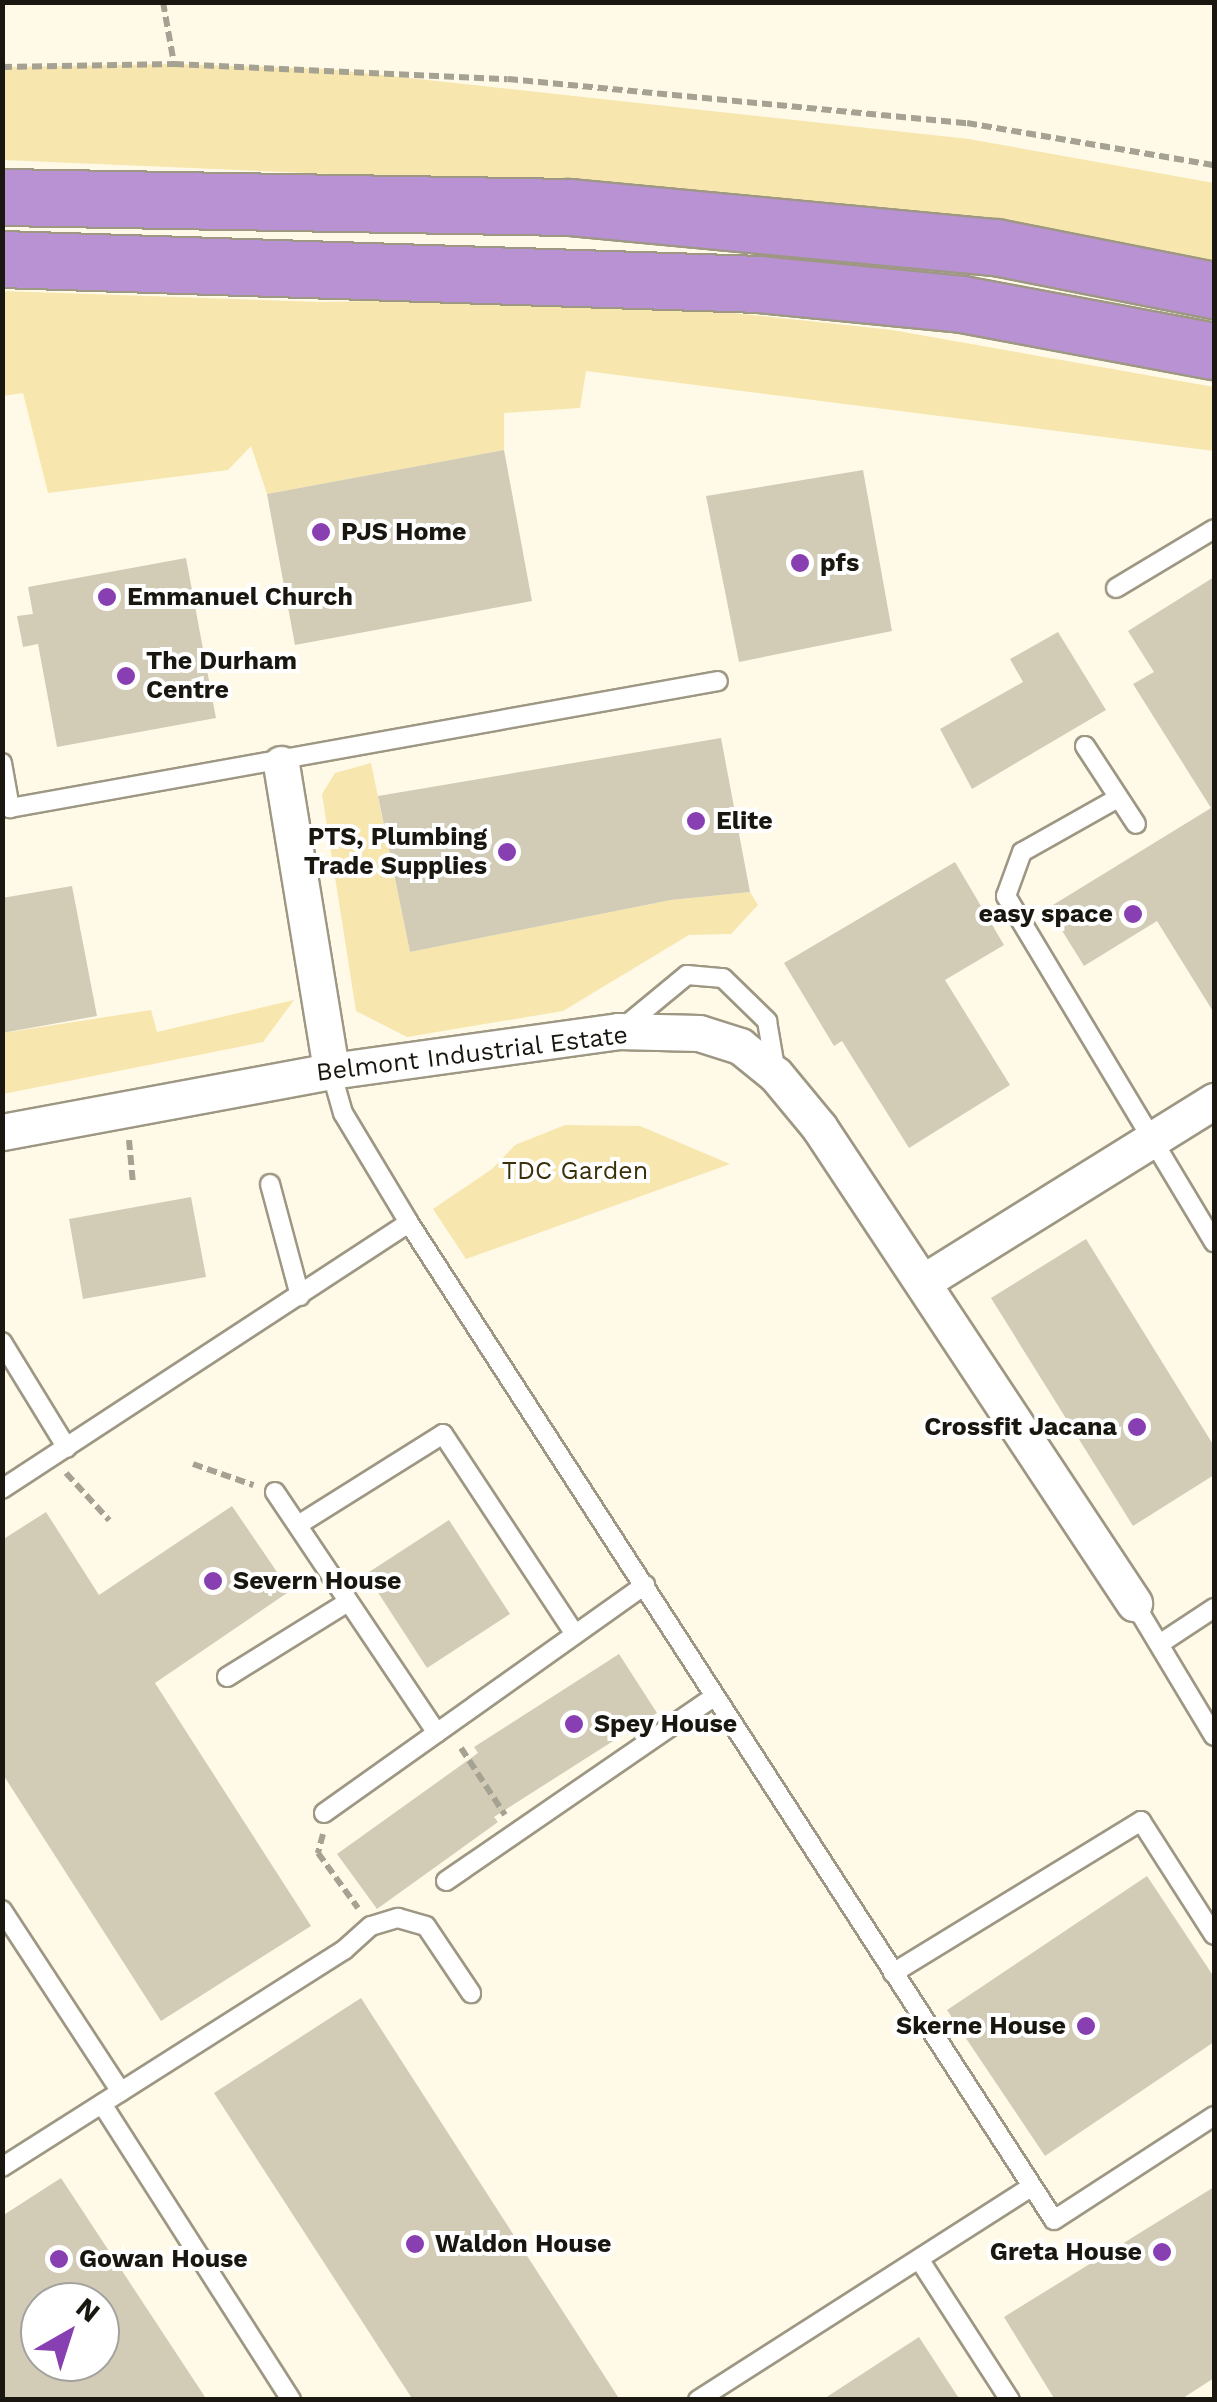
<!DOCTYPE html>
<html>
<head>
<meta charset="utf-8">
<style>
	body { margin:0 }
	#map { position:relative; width:1217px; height:2402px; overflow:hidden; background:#fffae8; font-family:"Work Sans",sans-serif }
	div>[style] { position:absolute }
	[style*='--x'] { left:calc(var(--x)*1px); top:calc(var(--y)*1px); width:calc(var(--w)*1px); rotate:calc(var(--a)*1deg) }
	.green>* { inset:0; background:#f7e6ad }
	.building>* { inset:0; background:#d2ccb6 }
	.path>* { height:6px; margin-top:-3px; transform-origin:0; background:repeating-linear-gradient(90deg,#a5a293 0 10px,transparent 0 15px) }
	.roads { filter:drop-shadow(2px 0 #9d9783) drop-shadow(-2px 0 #9d9783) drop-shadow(0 2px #9d9783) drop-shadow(0 -2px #9d9783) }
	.lane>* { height:18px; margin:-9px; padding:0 9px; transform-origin:9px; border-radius:9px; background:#fff }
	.street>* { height:35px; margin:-17.5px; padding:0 17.5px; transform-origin:17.5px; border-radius:17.5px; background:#fff }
	.highway>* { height:55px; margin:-27.5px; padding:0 27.5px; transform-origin:27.5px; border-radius:27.5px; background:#b992d3 }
	.dots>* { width:28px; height:28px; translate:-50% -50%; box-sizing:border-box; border:5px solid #fff; border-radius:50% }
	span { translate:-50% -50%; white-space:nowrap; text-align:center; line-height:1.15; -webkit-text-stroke:8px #fff; paint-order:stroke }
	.poi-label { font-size:25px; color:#19170f; font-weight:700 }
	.left { translate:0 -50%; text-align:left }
	.right { translate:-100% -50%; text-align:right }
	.street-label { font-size:25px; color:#19170f }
	.park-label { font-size:25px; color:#3a300a }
	.frame { position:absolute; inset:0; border:5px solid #19170f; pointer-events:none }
	.north { position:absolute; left:20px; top:2282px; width:100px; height:100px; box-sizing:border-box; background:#fff; border:2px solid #a3a29f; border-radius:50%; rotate:39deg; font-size:28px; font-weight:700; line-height:40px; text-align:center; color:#19170f }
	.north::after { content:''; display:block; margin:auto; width:35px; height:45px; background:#883fb1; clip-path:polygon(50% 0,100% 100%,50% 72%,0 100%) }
</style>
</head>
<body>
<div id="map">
	<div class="green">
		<div style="clip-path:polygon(174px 64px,327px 69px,969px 139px,1214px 183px,1214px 269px,633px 187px,3px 160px,3px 67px)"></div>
		<div style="clip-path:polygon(3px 291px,321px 302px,583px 297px,892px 330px,1214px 387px,1214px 451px,586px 371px,580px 408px,504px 413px,504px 450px,267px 494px,251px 446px,228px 470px,48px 493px,23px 393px,3px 396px)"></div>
		<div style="clip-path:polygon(371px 763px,410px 952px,671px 900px,750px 892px,758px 905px,731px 934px,689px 935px,563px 1011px,407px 1037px,356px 1011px,322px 794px,335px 773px)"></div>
		<div style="clip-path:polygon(294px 1000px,263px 1042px,3px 1094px,3px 1033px,151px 1010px,157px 1032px)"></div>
		<div style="clip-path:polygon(565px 1125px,640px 1126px,730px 1164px,466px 1259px,433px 1209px,492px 1169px,515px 1145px)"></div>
	</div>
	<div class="building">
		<div style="clip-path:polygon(504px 450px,532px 601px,295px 645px,267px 494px)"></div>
		<div style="clip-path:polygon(863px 470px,892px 631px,739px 662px,706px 496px)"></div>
		<div style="clip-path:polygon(186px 558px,216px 718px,57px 747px,38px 644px,23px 647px,17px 616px,33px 614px,28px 587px)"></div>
		<div style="clip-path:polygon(1214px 577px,1214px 1013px,1157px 921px,1084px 966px,1048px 908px,1211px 808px,1133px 684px,1154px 672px,1128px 631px)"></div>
		<div style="clip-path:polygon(1058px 632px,1106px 710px,972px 789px,940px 729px,1023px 682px,1010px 659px)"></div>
		<div style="clip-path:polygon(721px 738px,750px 892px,671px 900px,410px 952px,378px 796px)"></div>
		<div style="clip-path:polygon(955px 862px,1004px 945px,945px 980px,1010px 1085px,909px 1148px,842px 1041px,834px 1046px,784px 963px)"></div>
		<div style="clip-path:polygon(72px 886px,97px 1016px,2px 1033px,2px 898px)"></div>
		<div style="clip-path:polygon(191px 1197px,206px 1277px,83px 1299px,69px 1219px)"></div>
		<div style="clip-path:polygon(1086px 1239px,1214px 1446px,1214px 1475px,1133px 1526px,991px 1298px)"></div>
		<div style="clip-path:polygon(232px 1506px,290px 1591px,155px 1683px,311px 1926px,161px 2021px,2px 1773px,2px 1540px,46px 1512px,99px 1595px)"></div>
		<div style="clip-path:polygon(449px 1520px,510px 1614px,427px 1668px,366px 1574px)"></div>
		<div style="clip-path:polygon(619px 1654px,657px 1713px,494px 1817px,498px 1822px,377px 1909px,337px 1854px,478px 1753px,474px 1747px)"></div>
		<div style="clip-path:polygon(1147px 1876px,1214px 1977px,1214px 2042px,1045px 2156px,947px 2010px)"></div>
		<div style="clip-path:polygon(361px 1998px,620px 2400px,413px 2400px,214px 2093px)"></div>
		<div style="clip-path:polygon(evenodd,61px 2178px,207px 2400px,2px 2400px,2px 2216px,61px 2178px,40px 2302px,100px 2302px,100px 2362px,40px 2362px,40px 2302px)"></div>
		<div style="clip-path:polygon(1214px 2187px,1214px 2378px,1180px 2400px,1055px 2400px,1004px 2317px)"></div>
		<div style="clip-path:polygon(919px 2337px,960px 2400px,822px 2400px)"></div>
	</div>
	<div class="path">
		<div style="--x:163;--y:2;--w:63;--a:79.9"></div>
		<div style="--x:2;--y:67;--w:172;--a:-1"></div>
		<div style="--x:174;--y:64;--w:334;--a:2.6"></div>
		<div style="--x:508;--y:79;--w:461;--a:5.5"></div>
		<div style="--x:967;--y:123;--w:251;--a:9.7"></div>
		<div style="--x:129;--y:1140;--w:44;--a:84.8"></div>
		<div style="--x:193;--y:1464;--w:64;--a:19.3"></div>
		<div style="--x:66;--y:1473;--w:64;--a:47.5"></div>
		<div style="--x:461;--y:1748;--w:80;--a:56.7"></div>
		<div style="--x:323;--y:1834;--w:20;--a:105"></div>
		<div style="--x:318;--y:1853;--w:68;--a:54"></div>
	</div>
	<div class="roads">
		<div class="lane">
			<div style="--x:1116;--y:588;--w:114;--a:-31"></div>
			<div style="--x:1085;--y:746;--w:93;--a:56.8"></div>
			<div style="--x:2;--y:763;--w:46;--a:79.9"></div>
			<div style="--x:10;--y:808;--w:719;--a:-10.17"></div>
			<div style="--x:1118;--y:798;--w:110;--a:150.6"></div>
			<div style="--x:1022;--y:852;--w:47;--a:110"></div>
			<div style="--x:1006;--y:896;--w:404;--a:59"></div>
			<div style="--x:619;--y:1031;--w:88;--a:-39.5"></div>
			<div style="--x:687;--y:975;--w:36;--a:5"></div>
			<div style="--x:723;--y:978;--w:62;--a:44.3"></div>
			<div style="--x:767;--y:1021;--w:53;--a:80.2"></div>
			<div style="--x:331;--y:1071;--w:44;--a:74.1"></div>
			<div style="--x:343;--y:1113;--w:128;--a:59"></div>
			<div style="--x:270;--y:1184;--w:116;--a:75"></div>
			<div style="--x:2;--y:1342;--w:124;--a:58.5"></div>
			<div style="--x:2;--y:1489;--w:486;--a:-33.2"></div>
			<div style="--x:409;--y:1223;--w:1187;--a:57.1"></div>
			<div style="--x:1054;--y:2220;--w:191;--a:-33"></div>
			<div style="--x:275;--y:1492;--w:290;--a:56.1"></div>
			<div style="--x:298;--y:1525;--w:171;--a:-32.1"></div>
			<div style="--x:443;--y:1434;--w:238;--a:56.6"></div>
			<div style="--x:1134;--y:1603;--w:155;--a:59"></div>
			<div style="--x:1161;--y:1643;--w:64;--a:-33.4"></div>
			<div style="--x:227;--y:1677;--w:142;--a:-31.8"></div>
			<div style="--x:324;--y:1813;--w:394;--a:-35.4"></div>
			<div style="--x:446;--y:1881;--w:325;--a:-34.5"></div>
			<div style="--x:2;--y:1910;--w:217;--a:56.8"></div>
			<div style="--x:893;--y:1973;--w:291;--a:-31.5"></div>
			<div style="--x:1141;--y:1821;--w:135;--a:57.4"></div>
			<div style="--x:102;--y:2104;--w:351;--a:57.4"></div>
			<div style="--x:2;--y:2167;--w:405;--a:-32.4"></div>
			<div style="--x:344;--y:1950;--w:36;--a:-42"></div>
			<div style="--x:371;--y:1926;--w:28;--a:-17"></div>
			<div style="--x:398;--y:1918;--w:29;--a:16"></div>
			<div style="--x:426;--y:1926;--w:81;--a:56.1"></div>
			<div style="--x:919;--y:2259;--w:168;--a:57.2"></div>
			<div style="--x:698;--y:2400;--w:395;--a:-32.6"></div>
		</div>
		<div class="street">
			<div style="--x:281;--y:764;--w:311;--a:80.7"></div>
			<div style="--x:2;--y:1132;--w:335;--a:-10.5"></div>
			<div style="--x:331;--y:1071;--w:290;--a:-7.9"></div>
			<div style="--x:618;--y:1031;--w:81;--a:1.4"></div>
			<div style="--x:699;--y:1033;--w:43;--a:17.6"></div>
			<div style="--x:740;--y:1046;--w:46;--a:38.9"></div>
			<div style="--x:776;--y:1075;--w:67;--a:50.4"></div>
			<div style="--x:819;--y:1127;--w:571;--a:56.5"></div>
			<div style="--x:923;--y:1282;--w:343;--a:-31.9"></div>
		</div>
		<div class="highway">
			<div style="--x:2;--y:197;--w:567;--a:1.01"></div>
			<div style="--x:569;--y:207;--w:429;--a:5.4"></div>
			<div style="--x:996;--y:247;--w:222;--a:11.2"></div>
			<div style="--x:2;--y:259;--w:757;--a:1.89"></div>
			<div style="--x:759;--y:284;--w:204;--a:5.6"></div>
			<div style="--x:962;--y:304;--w:256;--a:10.6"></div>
		</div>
	</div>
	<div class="dots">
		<div style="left:321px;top:532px;background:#883fb1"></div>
		<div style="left:800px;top:563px;background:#883fb1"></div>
		<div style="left:107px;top:597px;background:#883fb1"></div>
		<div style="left:126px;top:676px;background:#883fb1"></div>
		<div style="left:696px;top:821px;background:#883fb1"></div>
		<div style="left:507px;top:852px;background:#883fb1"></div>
		<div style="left:1133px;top:914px;background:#883fb1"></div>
		<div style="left:1137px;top:1427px;background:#883fb1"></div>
		<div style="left:213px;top:1581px;background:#883fb1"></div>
		<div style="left:574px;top:1724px;background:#883fb1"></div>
		<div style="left:1086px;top:2026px;background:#883fb1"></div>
		<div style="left:415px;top:2244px;background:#883fb1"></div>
		<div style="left:1162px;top:2252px;background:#883fb1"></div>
		<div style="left:59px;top:2259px;background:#883fb1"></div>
	</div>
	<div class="poi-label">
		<span class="left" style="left:341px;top:532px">PJS Home</span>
		<span class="left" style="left:820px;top:563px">pfs</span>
		<span class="left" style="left:127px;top:597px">Emmanuel Church</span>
		<span class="left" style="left:146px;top:676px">The Durham<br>Centre</span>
		<span class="left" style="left:716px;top:821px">Elite</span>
		<span class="right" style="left:487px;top:852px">PTS, Plumbing<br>Trade Supplies</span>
		<span class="right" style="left:1113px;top:914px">easy space</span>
		<span class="right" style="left:1117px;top:1427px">Crossfit Jacana</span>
		<span class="left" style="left:233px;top:1581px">Severn House</span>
		<span class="left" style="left:594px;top:1724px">Spey House</span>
		<span class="right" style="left:1066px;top:2026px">Skerne House</span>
		<span class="left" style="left:435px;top:2244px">Waldon House</span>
		<span class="right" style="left:1142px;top:2252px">Greta House</span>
		<span class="left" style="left:79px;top:2259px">Gowan House</span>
	</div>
	<div class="street-label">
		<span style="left:472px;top:1054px;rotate:-7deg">Belmont Industrial Estate</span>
	</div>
	<div class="park-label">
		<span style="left:575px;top:1171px">TDC Garden</span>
	</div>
	<div class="frame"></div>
	<div class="north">N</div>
</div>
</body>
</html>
